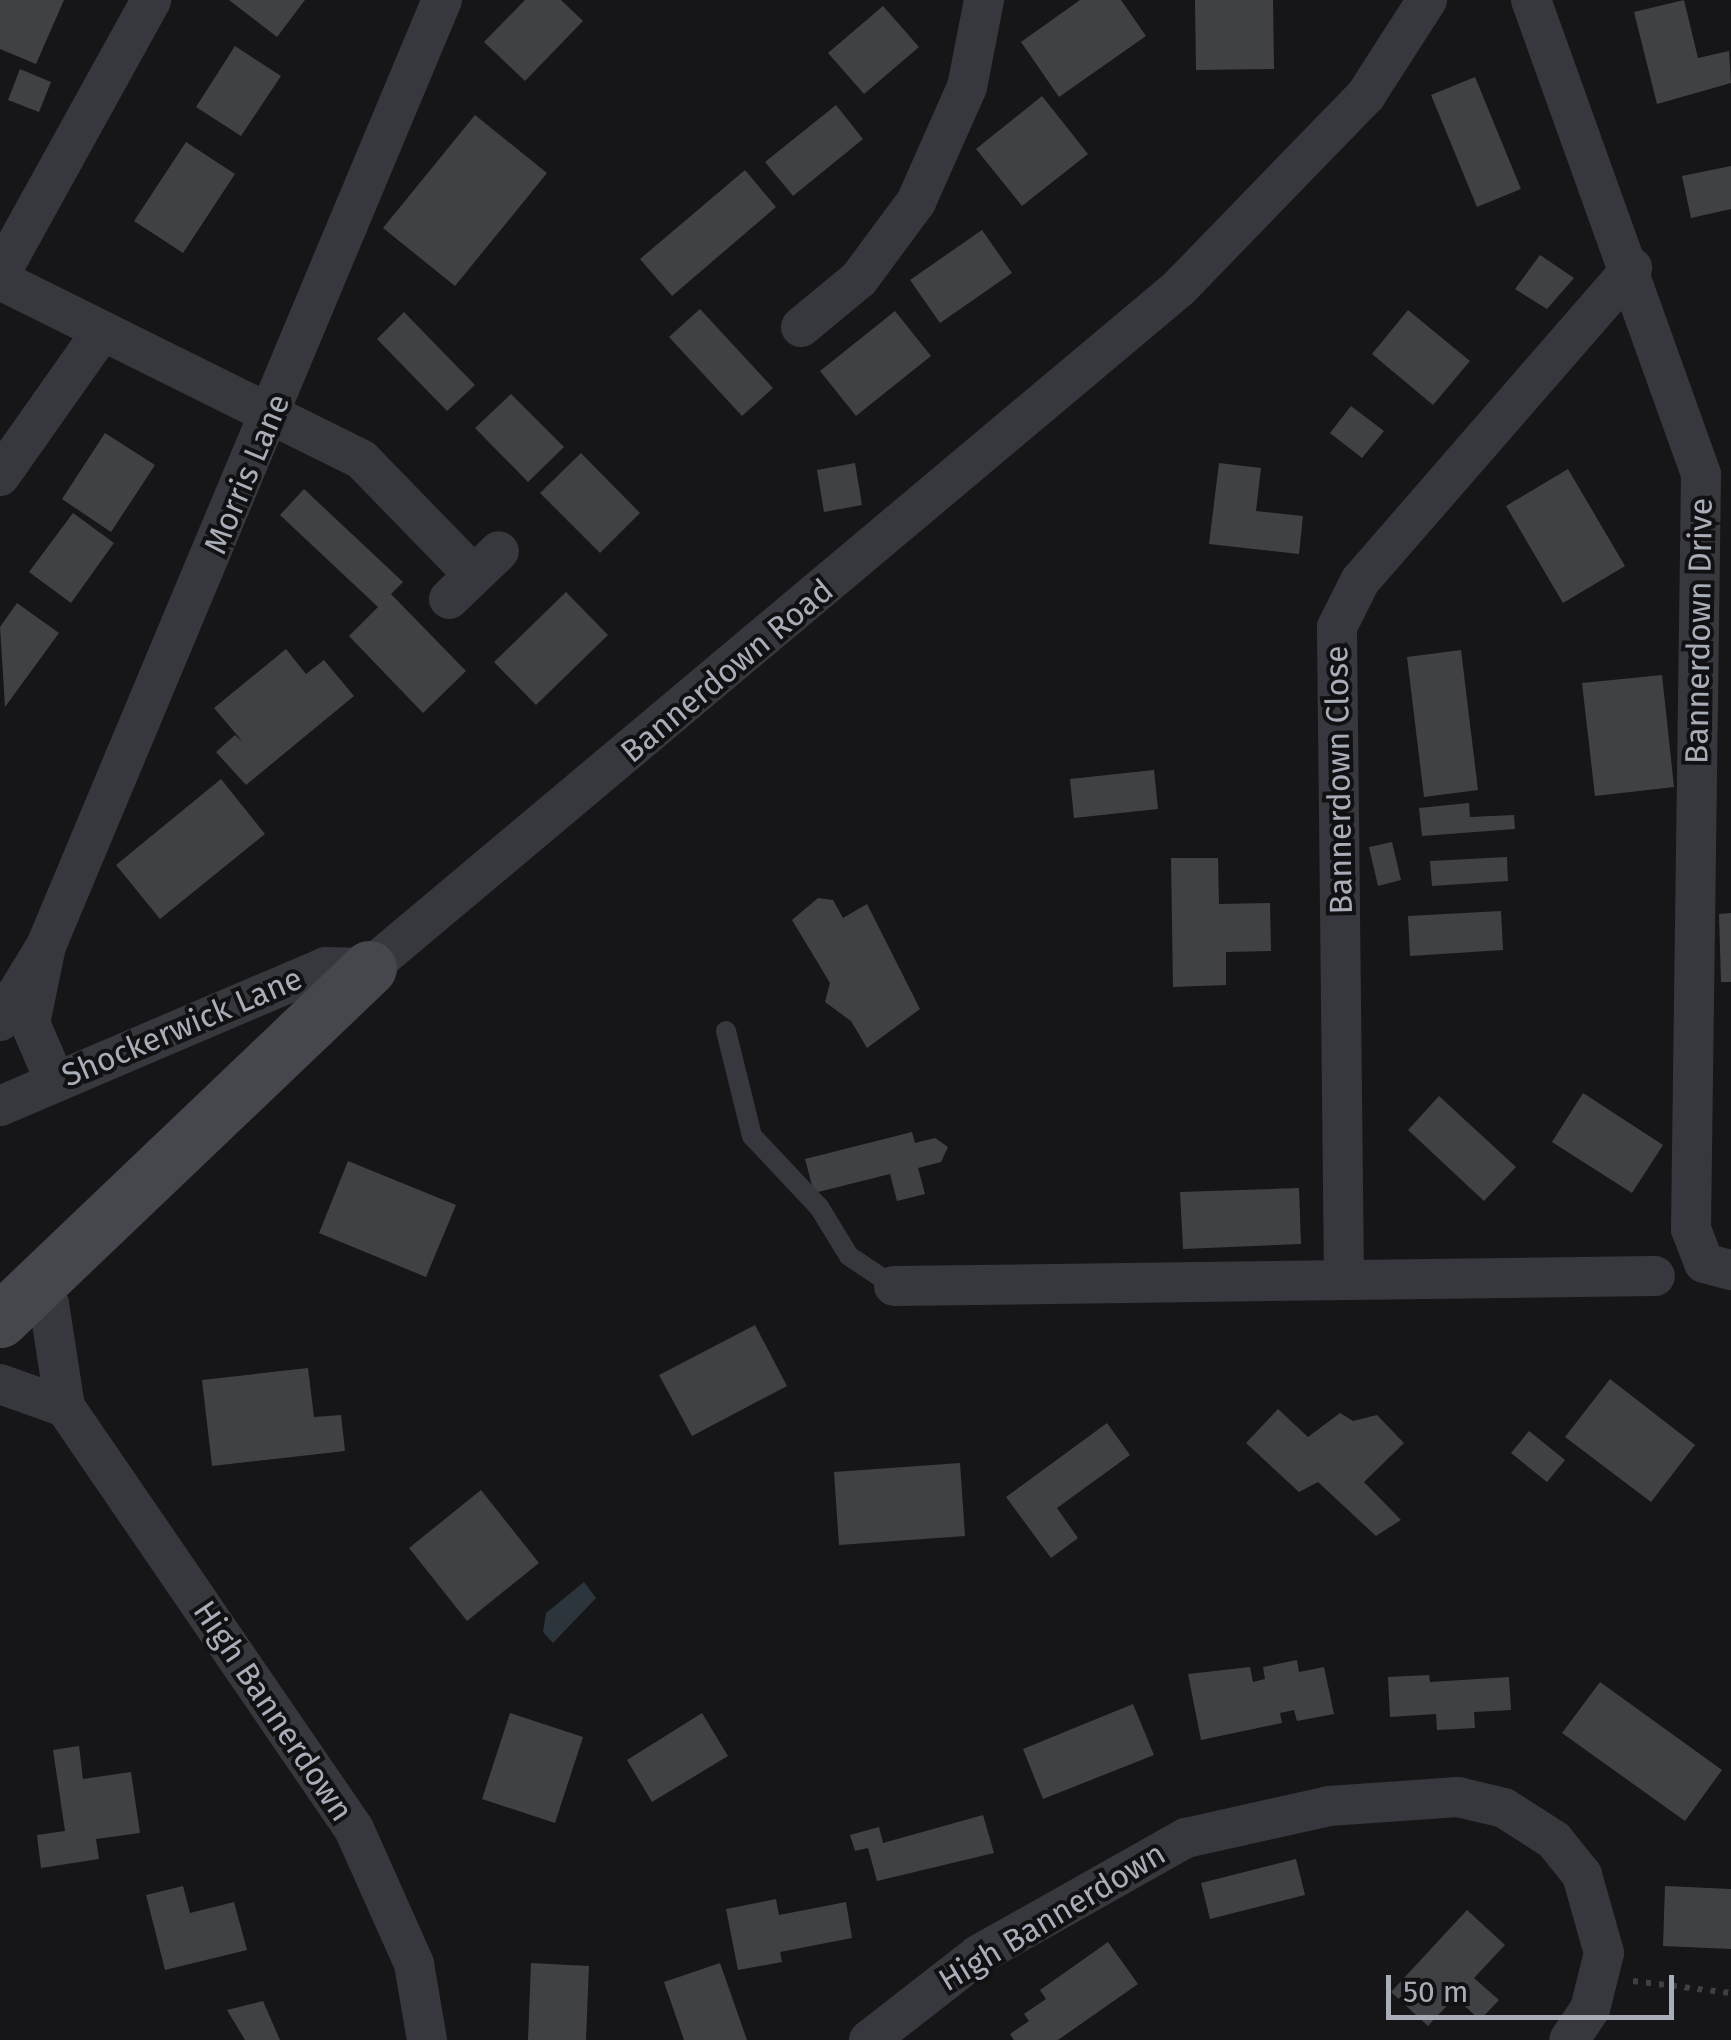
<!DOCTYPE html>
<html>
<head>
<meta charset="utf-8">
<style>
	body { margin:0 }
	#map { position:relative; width:1731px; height:2040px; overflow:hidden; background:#161618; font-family:"Fira Sans",sans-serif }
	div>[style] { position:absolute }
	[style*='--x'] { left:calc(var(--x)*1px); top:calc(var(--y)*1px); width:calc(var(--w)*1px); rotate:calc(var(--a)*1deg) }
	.water>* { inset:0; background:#2c353c }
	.building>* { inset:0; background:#404145 }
	.path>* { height:6px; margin-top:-3px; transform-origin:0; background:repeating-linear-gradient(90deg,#3d3f44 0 5px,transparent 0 13px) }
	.lane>* { height:20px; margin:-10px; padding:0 10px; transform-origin:10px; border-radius:10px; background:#37383d }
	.street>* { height:40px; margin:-20px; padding:0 20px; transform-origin:20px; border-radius:20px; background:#37383d }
	.secondary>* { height:55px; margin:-27.5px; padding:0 27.5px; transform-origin:27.5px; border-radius:27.5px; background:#45474d }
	span { translate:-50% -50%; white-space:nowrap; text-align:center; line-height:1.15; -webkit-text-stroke:8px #111113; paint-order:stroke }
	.street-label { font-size:32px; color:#a8adb8 }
	.scale { position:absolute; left:1386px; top:1975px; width:288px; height:45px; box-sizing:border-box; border:5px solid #a8adb8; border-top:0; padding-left:12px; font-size:30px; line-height:35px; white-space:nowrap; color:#a8adb8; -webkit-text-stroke:8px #111113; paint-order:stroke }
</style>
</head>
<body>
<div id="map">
	<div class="water">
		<div style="clip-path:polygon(584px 1582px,596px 1598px,553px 1643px,543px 1632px,546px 1613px)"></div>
	</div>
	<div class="building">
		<div style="clip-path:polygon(0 0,64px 0,36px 64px,0 49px)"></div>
		<div style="clip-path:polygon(229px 0,305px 0,277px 37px)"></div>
		<div style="clip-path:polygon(525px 0,561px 0,583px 21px,525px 81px,484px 42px)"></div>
		<div style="clip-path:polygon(1080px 0,1121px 0,1146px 36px,1059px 97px,1021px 42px)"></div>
		<div style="clip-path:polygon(1195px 0,1273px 0,1274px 69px,1196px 70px)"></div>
		<div style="clip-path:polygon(1684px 0,1698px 58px,1729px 51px,1731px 83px,1657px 104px,1634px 12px)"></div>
		<div style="clip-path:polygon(883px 6px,919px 47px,864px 94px,828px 53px)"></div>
		<div style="clip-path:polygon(235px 46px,281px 76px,241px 136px,196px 107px)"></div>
		<div style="clip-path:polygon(20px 69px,51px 82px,39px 112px,8px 100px)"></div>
		<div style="clip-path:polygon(1475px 77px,1521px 189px,1477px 207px,1431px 95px)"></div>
		<div style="clip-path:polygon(1042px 96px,1088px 154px,1022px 206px,976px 149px)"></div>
		<div style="clip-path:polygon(836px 105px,863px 139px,793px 196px,765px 162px)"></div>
		<div style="clip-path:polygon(475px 115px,547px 173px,455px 286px,383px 228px)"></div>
		<div style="clip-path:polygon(186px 142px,235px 174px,183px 253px,134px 221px)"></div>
		<div style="clip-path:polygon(1731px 166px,1731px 209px,1691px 218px,1682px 176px)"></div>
		<div style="clip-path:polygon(745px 170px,776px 207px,672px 296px,640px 259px)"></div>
		<div style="clip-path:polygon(982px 230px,1012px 273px,940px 323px,910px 280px)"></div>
		<div style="clip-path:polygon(1540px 255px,1574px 278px,1547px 309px,1515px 289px)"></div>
		<div style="clip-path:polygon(700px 309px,773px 388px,742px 416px,669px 337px)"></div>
		<div style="clip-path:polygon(1408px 310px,1470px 361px,1433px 405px,1372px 354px)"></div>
		<div style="clip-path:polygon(895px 311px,931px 356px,856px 416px,820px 371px)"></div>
		<div style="clip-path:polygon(404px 312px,475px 385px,447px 411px,377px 339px)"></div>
		<div style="clip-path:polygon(511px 394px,564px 447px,528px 482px,475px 428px)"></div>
		<div style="clip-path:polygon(1351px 406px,1384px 431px,1362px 458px,1330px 433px)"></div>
		<div style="clip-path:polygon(105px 433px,155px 465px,111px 532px,62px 499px)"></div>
		<div style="clip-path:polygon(581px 453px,640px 513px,600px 553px,540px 493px)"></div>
		<div style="clip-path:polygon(855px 463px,862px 505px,824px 512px,817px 470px)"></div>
		<div style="clip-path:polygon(1219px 463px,1261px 468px,1256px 511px,1303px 516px,1299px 554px,1209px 544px)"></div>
		<div style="clip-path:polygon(1568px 469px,1625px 566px,1563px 603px,1506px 506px)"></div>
		<div style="clip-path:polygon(304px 489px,403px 582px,391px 594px,466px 671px,423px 713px,349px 636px,378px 607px,280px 515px)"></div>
		<div style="clip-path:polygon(73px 513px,114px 543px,71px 603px,29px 572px)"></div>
		<div style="clip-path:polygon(566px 592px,608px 635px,536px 705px,494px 662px)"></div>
		<div style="clip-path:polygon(17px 603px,59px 633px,5px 707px,0 627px)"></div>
		<div style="clip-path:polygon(286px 649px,306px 674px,324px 660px,354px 696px,246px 785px,216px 752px,235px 735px,243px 742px,214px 708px)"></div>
		<div style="clip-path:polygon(1461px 650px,1478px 790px,1424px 797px,1407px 657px)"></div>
		<div style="clip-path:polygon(1662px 675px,1674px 787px,1595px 796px,1582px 683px)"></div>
		<div style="clip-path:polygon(1154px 770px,1158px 809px,1074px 818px,1070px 779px)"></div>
		<div style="clip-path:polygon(221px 779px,265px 834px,160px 919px,116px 865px)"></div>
		<div style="clip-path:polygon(1469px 803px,1470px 817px,1514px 815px,1515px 829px,1422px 836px,1419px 808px)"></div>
		<div style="clip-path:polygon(1392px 842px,1401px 880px,1378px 886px,1369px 847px)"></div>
		<div style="clip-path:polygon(1507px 857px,1508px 881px,1432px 886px,1430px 861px)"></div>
		<div style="clip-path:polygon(1171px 858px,1218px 858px,1219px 904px,1270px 903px,1271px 951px,1226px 952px,1226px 985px,1173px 987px)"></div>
		<div style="clip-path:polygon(818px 898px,833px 900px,843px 918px,867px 904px,920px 1009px,867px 1048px,851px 1021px,825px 1002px,830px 983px,792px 920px)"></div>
		<div style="clip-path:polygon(1501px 911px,1503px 950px,1410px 956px,1408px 916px)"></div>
		<div style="clip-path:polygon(1731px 913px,1731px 982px,1721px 982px,1719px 914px)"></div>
		<div style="clip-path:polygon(1583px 1093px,1663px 1145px,1632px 1193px,1552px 1142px)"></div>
		<div style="clip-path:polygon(1439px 1096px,1516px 1167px,1484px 1201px,1408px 1130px)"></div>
		<div style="clip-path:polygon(912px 1132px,915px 1143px,935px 1138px,948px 1147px,941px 1162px,918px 1168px,925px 1194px,897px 1201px,890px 1174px,814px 1193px,805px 1159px)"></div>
		<div style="clip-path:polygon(348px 1161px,456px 1205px,426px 1277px,319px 1233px)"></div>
		<div style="clip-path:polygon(1299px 1188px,1301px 1244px,1183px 1249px,1180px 1192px)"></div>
		<div style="clip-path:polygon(755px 1325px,787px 1386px,692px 1436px,659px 1375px)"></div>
		<div style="clip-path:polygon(308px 1368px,314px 1417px,341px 1415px,345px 1451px,212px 1466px,202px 1380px)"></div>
		<div style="clip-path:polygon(1610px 1379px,1695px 1445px,1651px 1502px,1565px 1437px)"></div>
		<div style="clip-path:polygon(1278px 1409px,1308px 1437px,1340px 1413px,1353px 1421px,1377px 1415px,1404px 1443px,1364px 1482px,1401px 1520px,1376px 1536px,1318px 1482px,1299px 1492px,1246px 1443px)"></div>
		<div style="clip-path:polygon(1107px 1423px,1130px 1455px,1057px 1508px,1078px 1538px,1051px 1558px,1006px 1497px)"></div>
		<div style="clip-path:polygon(1529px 1431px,1565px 1460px,1547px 1482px,1511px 1453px)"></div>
		<div style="clip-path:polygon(960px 1463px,965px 1536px,839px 1545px,834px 1472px)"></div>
		<div style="clip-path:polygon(481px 1490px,539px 1563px,467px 1621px,409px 1548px)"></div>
		<div style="clip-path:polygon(1297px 1660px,1299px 1672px,1324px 1667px,1334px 1714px,1297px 1721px,1294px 1710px,1280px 1713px,1282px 1723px,1201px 1740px,1188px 1674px,1250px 1667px,1253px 1682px,1265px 1679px,1263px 1667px)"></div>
		<div style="clip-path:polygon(1429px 1675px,1430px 1682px,1509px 1677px,1511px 1710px,1474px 1712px,1475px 1728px,1437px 1730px,1436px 1714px,1390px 1717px,1388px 1677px)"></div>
		<div style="clip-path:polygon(1600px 1682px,1722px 1770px,1685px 1821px,1562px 1733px)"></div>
		<div style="clip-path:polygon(1133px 1704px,1154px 1755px,1043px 1799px,1023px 1749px)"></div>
		<div style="clip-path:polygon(510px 1713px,583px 1737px,555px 1823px,482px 1799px)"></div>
		<div style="clip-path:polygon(702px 1713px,728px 1756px,652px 1802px,627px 1760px)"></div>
		<div style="clip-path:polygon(79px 1746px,83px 1779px,131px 1772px,140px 1833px,96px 1839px,99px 1859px,41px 1868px,37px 1835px,65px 1831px,53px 1750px)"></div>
		<div style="clip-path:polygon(983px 1815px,994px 1853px,877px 1881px,868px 1848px,855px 1851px,850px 1835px,879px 1827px,883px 1843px)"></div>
		<div style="clip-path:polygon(1296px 1859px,1305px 1895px,1210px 1919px,1201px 1883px)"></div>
		<div style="clip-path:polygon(183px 1886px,190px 1913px,234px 1902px,247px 1950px,165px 1970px,146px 1895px)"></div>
		<div style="clip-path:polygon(1665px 1886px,1731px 1889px,1731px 1949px,1663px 1946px)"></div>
		<div style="clip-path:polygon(776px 1899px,779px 1915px,846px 1902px,852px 1938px,780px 1952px,782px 1962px,738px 1970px,726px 1909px)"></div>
		<div style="clip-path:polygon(1467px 1910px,1505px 1945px,1474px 1978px,1499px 2000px,1480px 2020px,1455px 1997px,1428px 2026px,1391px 1992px)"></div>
		<div style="clip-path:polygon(1108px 1942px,1138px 1984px,1058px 2040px,1014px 2040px,1010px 2034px,1029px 2021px,1024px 2014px,1046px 1999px,1040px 1990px)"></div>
		<div style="clip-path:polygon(531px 1963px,589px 1966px,586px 2040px,528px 2040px)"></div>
		<div style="clip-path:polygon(720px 1963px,747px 2040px,684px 2040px,664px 1982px)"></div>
		<div style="clip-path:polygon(263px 2001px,280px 2040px,245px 2040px,227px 2010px)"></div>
	</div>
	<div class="path">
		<div style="--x:1633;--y:1981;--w:99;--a:7"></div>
	</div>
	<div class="lane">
		<div style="--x:726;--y:1031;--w:108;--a:76.1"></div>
		<div style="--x:752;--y:1136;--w:98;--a:46.7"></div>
		<div style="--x:819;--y:1207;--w:57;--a:58.5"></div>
		<div style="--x:849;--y:1256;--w:54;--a:33.7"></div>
	</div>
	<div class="street">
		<div style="--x:1531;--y:0;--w:504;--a:70.27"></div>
		<div style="--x:1701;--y:474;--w:755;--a:90.76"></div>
		<div style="--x:1691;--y:1229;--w:36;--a:69"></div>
		<div style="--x:1704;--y:1263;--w:28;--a:15"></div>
		<div style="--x:0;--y:274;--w:313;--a:-61.1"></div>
		<div style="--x:0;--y:280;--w:404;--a:26.4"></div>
		<div style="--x:362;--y:460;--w:158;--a:45.8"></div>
		<div style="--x:801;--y:327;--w:75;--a:-39.6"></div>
		<div style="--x:859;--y:279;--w:96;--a:-53.5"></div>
		<div style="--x:916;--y:202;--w:126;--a:-66.1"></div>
		<div style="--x:967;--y:87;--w:89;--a:-78.9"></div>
		<div style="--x:0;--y:476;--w:174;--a:-54.8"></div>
		<div style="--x:449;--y:599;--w:69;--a:-43.8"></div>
		<div style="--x:46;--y:946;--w:1026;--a:-67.29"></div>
		<div style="--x:0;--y:1021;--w:88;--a:-58.5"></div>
		<div style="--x:46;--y:946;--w:79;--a:101.7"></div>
		<div style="--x:30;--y:1023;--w:63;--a:66.7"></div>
		<div style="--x:0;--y:1106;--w:354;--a:-23.1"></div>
		<div style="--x:326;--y:967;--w:43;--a:1.3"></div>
		<div style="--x:369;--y:968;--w:1058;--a:-40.01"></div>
		<div style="--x:1179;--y:288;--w:269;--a:-45.9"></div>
		<div style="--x:1366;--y:95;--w:113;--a:-57.3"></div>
		<div style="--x:1344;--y:1279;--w:652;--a:-90.62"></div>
		<div style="--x:1337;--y:627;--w:51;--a:-63.4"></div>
		<div style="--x:1360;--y:581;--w:415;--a:-49"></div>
		<div style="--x:894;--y:1286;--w:761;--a:-0.75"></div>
		<div style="--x:0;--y:1384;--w:69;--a:19.5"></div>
		<div style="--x:65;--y:1407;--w:104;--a:-98.8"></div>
		<div style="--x:49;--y:1304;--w:25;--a:-119"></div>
		<div style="--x:65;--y:1407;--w:511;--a:55.6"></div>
		<div style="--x:354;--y:1829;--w:148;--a:66"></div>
		<div style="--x:414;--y:1964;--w:77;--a:80.3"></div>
		<div style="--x:869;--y:2040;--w:138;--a:-37.9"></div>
		<div style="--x:978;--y:1955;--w:239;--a:-29.4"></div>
		<div style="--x:1186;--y:1838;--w:147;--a:-12.6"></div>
		<div style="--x:1329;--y:1806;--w:129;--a:-4"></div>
		<div style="--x:1458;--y:1797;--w:47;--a:13.4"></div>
		<div style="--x:1504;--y:1808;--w:59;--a:32.6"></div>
		<div style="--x:1554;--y:1840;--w:45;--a:51.3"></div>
		<div style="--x:1582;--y:1875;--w:81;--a:74.2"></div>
		<div style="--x:1604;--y:1953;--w:58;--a:104"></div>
		<div style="--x:1590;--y:2009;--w:37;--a:124"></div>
	</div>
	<div class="secondary">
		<div style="--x:0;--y:1320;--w:510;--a:-43.65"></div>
	</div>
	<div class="street-label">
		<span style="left:247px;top:474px;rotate:-67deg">Morris Lane</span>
		<span style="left:1699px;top:631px;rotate:-89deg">Bannerdown Drive</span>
		<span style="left:727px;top:671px;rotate:-40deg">Bannerdown Road</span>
		<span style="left:1339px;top:780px;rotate:-91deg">Bannerdown Close</span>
		<span style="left:182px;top:1027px;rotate:-23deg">Shockerwick Lane</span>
		<span style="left:273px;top:1711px;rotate:56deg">High Bannerdown</span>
		<span style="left:1052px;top:1917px;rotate:-31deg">High Bannerdown</span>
	</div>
	<div class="scale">50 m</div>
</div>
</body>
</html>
